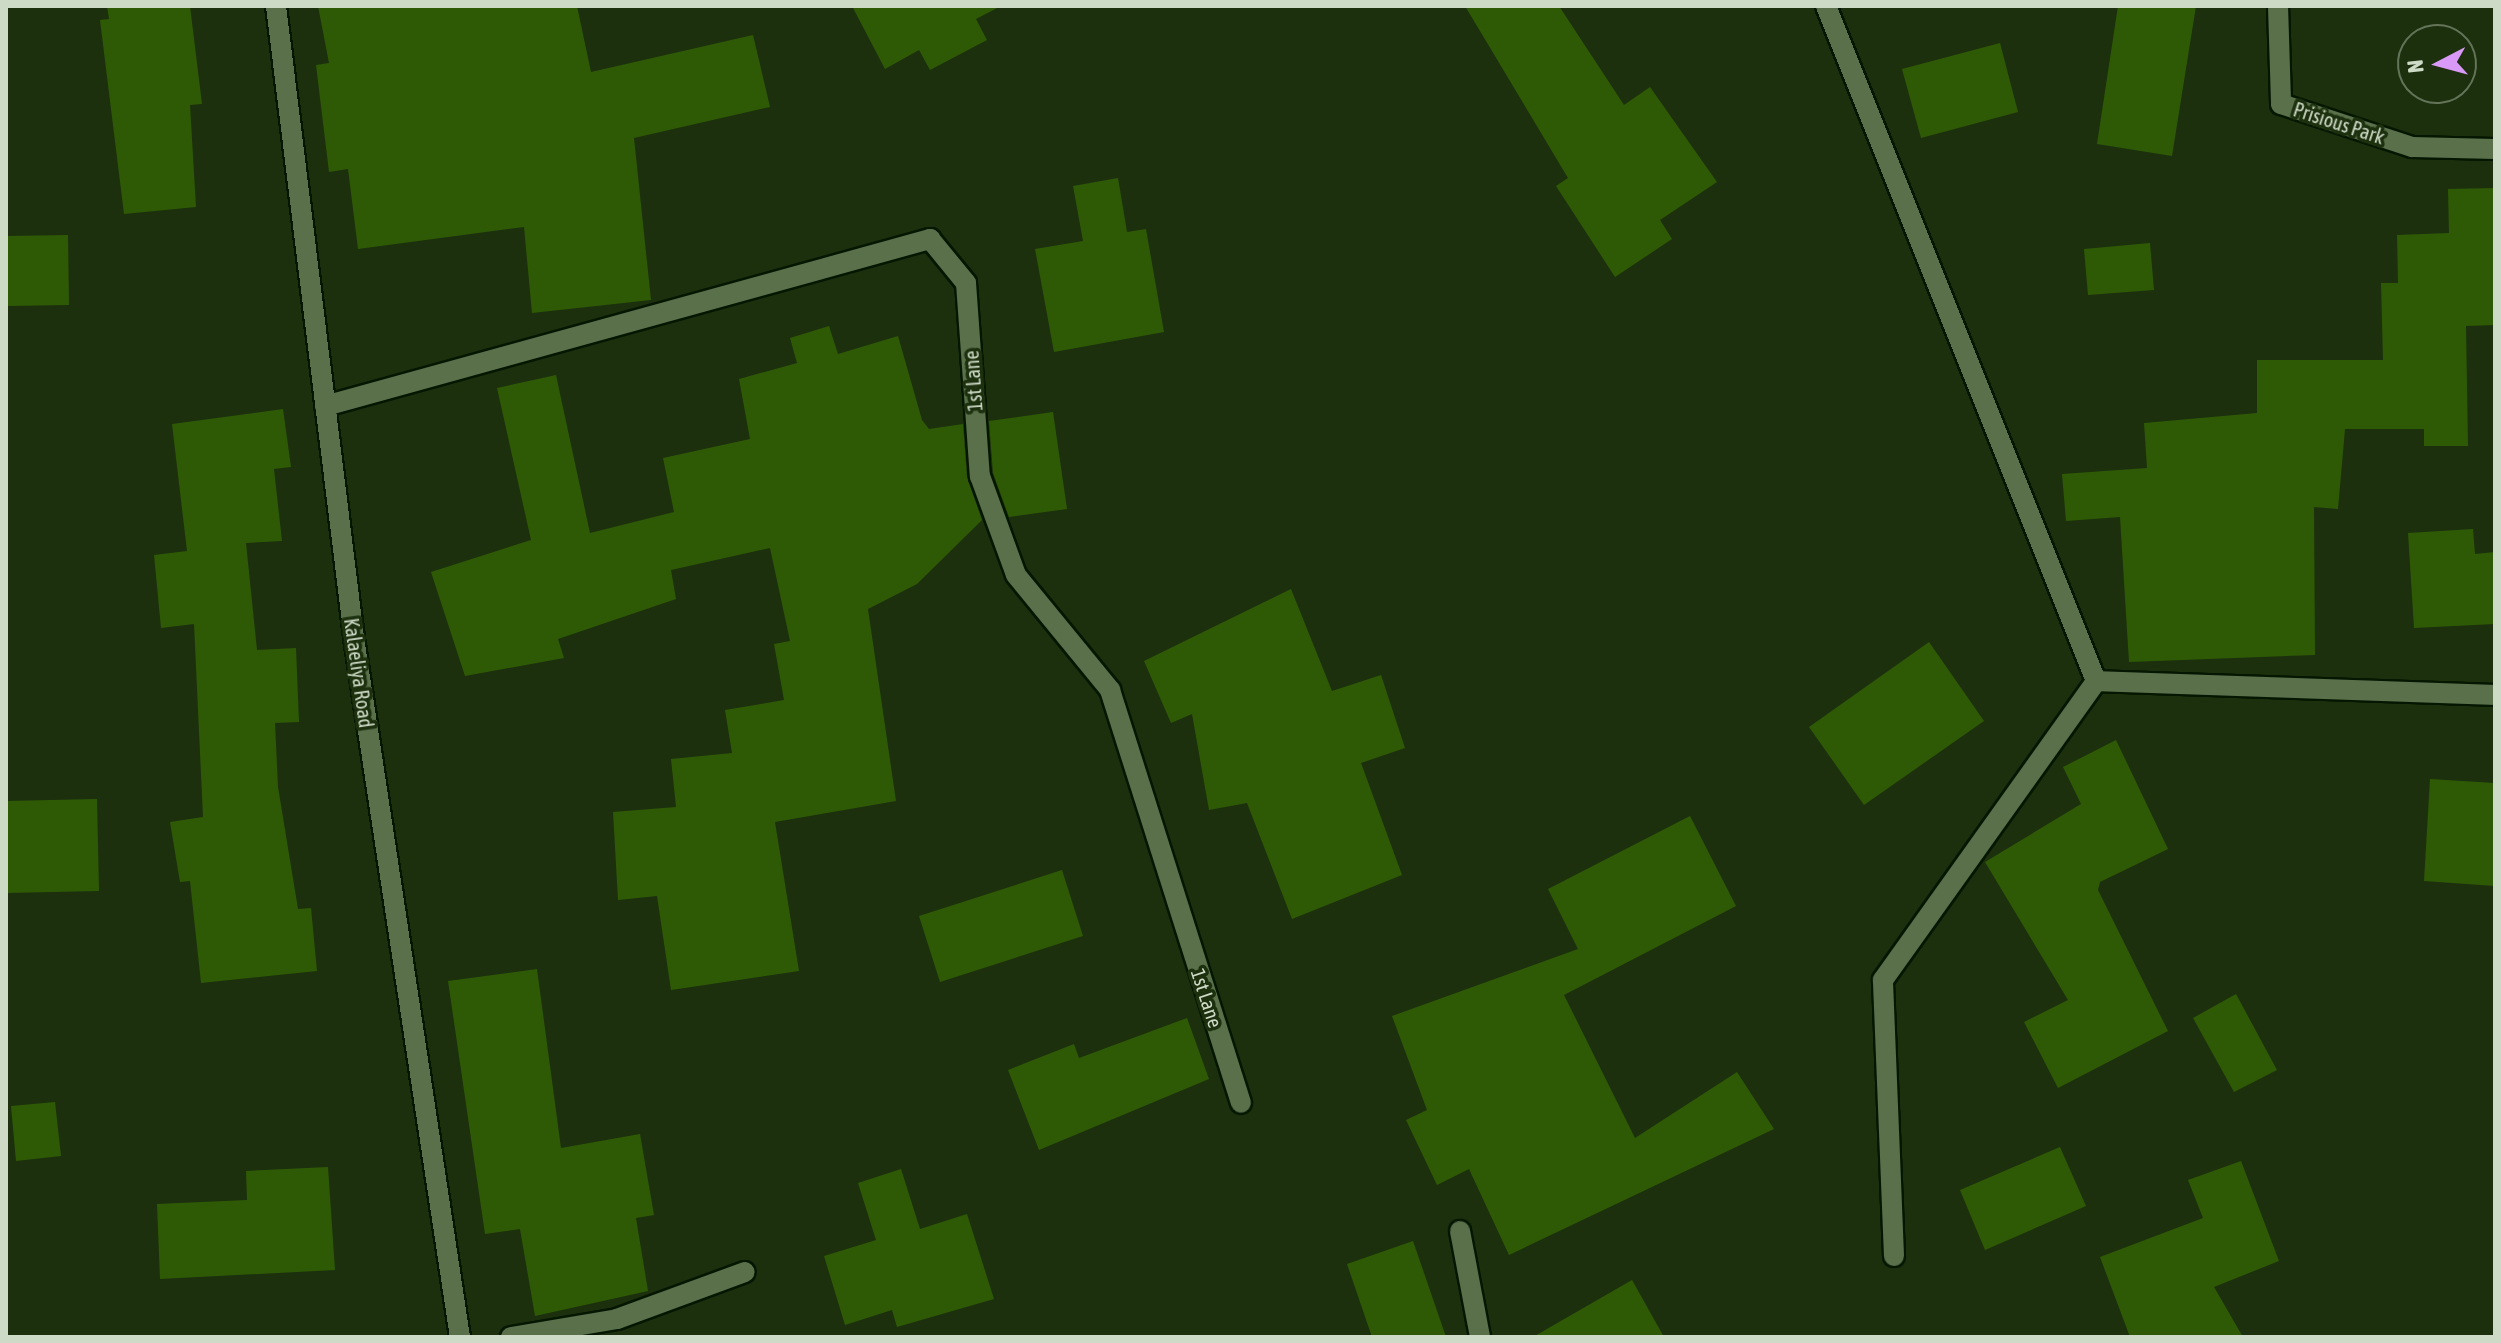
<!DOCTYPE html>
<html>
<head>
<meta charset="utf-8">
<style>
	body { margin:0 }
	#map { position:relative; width:2501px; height:1343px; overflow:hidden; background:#1c300e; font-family:"Asap Condensed",sans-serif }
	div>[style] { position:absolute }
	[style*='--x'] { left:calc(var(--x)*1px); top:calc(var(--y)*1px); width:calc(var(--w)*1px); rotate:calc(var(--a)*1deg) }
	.building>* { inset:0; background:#2f5a05 }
	.roads { filter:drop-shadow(2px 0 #051700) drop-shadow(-2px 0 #051700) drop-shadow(0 2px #051700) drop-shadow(0 -2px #051700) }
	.street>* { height:20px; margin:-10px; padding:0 10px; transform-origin:10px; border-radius:10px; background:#59704b }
	.secondary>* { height:20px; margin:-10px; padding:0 10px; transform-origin:10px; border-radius:10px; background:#59704b }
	span { translate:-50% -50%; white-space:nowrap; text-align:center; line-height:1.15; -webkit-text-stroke:7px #1c300e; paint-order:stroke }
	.street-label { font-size:20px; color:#cddac6 }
	.frame { position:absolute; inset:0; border:8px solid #cddac6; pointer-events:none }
	.north { position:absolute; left:2397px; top:24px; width:80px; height:80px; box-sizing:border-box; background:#1c300e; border:2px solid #637458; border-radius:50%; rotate:264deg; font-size:22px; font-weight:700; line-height:32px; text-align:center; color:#cddac6 }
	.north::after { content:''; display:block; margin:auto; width:28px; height:36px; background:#d99af7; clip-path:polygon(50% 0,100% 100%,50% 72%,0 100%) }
</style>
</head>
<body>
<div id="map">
	<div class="building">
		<div style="clip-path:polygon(107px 6px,190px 6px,202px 104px,190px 105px,196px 207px,124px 214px,100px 20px,109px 19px)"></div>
		<div style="clip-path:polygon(318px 6px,577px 6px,591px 72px,753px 35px,770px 107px,634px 138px,651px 300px,532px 313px,524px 227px,358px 249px,348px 169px,329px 172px,316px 65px,329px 63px)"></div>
		<div style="clip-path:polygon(852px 6px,1001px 6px,976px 19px,987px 40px,930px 70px,919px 50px,885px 69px)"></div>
		<div style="clip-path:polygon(1465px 6px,1559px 6px,1624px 105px,1650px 87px,1717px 182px,1660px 220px,1672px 239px,1615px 277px,1556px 186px,1568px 178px)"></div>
		<div style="clip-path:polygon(2118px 6px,2196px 6px,2172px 156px,2097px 144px)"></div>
		<div style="clip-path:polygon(2000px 43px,2018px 112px,1921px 138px,1902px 69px)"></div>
		<div style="clip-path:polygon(1118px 178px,1127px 232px,1146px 229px,1164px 332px,1054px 352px,1035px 249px,1083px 241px,1073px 186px)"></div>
		<div style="clip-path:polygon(2495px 188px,2495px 325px,2466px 326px,2468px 446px,2424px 446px,2424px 429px,2345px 429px,2338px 509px,2314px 507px,2315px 655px,2129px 662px,2120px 517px,2066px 521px,2062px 474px,2147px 468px,2144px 423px,2257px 413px,2257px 360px,2383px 360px,2381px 283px,2398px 283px,2397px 235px,2449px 233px,2448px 189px)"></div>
		<div style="clip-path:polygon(68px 235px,69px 305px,8px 306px,7px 236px)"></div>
		<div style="clip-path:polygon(2150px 243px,2154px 290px,2088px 295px,2084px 249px)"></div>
		<div style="clip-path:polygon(829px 326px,838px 354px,898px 336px,922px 420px,929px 429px,963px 424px,967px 477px,982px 520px,917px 584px,868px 609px,896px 801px,775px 822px,799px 971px,671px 990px,657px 896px,618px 900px,613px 812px,676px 807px,671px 759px,732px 753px,725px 710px,784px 700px,774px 644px,790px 641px,770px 548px,671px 570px,676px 599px,558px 639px,564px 658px,465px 676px,431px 572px,531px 540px,497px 388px,556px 375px,590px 533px,674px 512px,663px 458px,750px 439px,739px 379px,797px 363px,790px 338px)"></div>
		<div style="clip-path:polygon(283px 409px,291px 467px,274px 469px,282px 541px,246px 543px,257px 650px,296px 648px,299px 722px,275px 723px,278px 787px,298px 909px,311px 908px,317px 971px,201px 983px,190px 881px,180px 882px,170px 822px,203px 817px,194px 624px,161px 628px,154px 555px,187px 551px,172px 424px)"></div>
		<div style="clip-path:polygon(1053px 412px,1067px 509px,1009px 517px,993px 473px,989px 421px)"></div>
		<div style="clip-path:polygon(2473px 529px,2475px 554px,2495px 552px,2495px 624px,2414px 628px,2408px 533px)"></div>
		<div style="clip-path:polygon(1291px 589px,1332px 691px,1381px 675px,1405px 748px,1361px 763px,1402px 875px,1292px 919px,1247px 803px,1209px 810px,1192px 714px,1171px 723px,1144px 661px)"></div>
		<div style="clip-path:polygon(1929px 642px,1984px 721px,1864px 805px,1809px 727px)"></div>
		<div style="clip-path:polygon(2116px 740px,2168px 849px,2100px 882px,2098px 890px,2168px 1031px,2058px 1088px,2024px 1022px,2068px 1000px,1985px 862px,2081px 804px,2063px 767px)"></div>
		<div style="clip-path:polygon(2430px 779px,2495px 783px,2495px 886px,2424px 881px)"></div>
		<div style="clip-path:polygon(97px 799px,99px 891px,6px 893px,6px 801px)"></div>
		<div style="clip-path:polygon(1690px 816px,1736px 906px,1564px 995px,1635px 1138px,1737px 1072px,1774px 1129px,1509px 1255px,1469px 1169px,1437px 1185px,1406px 1120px,1427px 1110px,1392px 1016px,1578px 949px,1548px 889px)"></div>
		<div style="clip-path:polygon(1062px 870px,1083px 936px,940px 982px,919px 916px)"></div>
		<div style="clip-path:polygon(537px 969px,561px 1148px,640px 1134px,654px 1215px,636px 1218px,648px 1291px,535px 1316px,520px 1229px,485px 1234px,448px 981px)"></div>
		<div style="clip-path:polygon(2236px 994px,2277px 1070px,2234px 1092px,2193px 1018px)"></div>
		<div style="clip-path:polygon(1187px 1018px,1209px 1079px,1039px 1150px,1008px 1070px,1074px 1044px,1079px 1058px)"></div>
		<div style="clip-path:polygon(55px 1102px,61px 1156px,16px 1161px,11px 1106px)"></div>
		<div style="clip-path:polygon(2060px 1147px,2086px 1206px,1985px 1250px,1960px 1190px)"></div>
		<div style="clip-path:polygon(2241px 1161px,2279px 1261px,2214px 1287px,2243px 1337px,2130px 1337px,2100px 1257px,2203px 1218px,2188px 1180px)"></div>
		<div style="clip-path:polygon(328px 1167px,335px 1270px,160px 1279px,157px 1204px,247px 1200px,246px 1171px)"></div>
		<div style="clip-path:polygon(901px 1169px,920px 1229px,967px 1214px,994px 1299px,897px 1327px,892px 1310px,845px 1325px,824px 1256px,876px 1240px,858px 1183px)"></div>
		<div style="clip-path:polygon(1413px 1241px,1446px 1337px,1372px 1337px,1347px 1264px)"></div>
		<div style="clip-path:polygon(1632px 1280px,1664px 1337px,1533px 1337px)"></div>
	</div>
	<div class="roads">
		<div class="street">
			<div style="--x:1826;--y:6;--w:727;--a:68.2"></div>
			<div style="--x:2096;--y:681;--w:399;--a:2"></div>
			<div style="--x:2278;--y:6;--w:98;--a:88.2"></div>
			<div style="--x:2281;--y:104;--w:138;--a:18.2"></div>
			<div style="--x:2412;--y:147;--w:83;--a:1.4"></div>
			<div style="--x:325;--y:406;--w:628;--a:-15.43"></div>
			<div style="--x:930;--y:239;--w:57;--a:50.7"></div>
			<div style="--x:966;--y:283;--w:194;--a:85.9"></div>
			<div style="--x:980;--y:476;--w:105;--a:70"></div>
			<div style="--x:1016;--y:575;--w:149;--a:50.7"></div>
			<div style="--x:1110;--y:690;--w:433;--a:72.4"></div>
			<div style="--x:1460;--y:1231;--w:108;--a:79.3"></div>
			<div style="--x:1894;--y:1256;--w:276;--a:-92.3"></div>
			<div style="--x:1883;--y:980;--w:367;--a:-54.5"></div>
			<div style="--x:511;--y:1337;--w:108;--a:-9.6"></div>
			<div style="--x:617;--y:1319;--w:136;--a:-20.2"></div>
		</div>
		<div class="secondary">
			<div style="--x:276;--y:6;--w:637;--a:82.96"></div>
			<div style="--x:354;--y:638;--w:707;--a:81.38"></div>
		</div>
	</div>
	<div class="street-label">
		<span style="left:2339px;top:123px;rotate:18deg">Prisious Park</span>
		<span style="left:973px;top:381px;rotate:-94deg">1st Lane</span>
		<span style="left:359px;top:673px;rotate:82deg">Kalaeliya Road</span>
		<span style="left:1207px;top:998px;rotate:72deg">1st Lane</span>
	</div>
	<div class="frame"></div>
	<div class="north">N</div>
</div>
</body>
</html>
